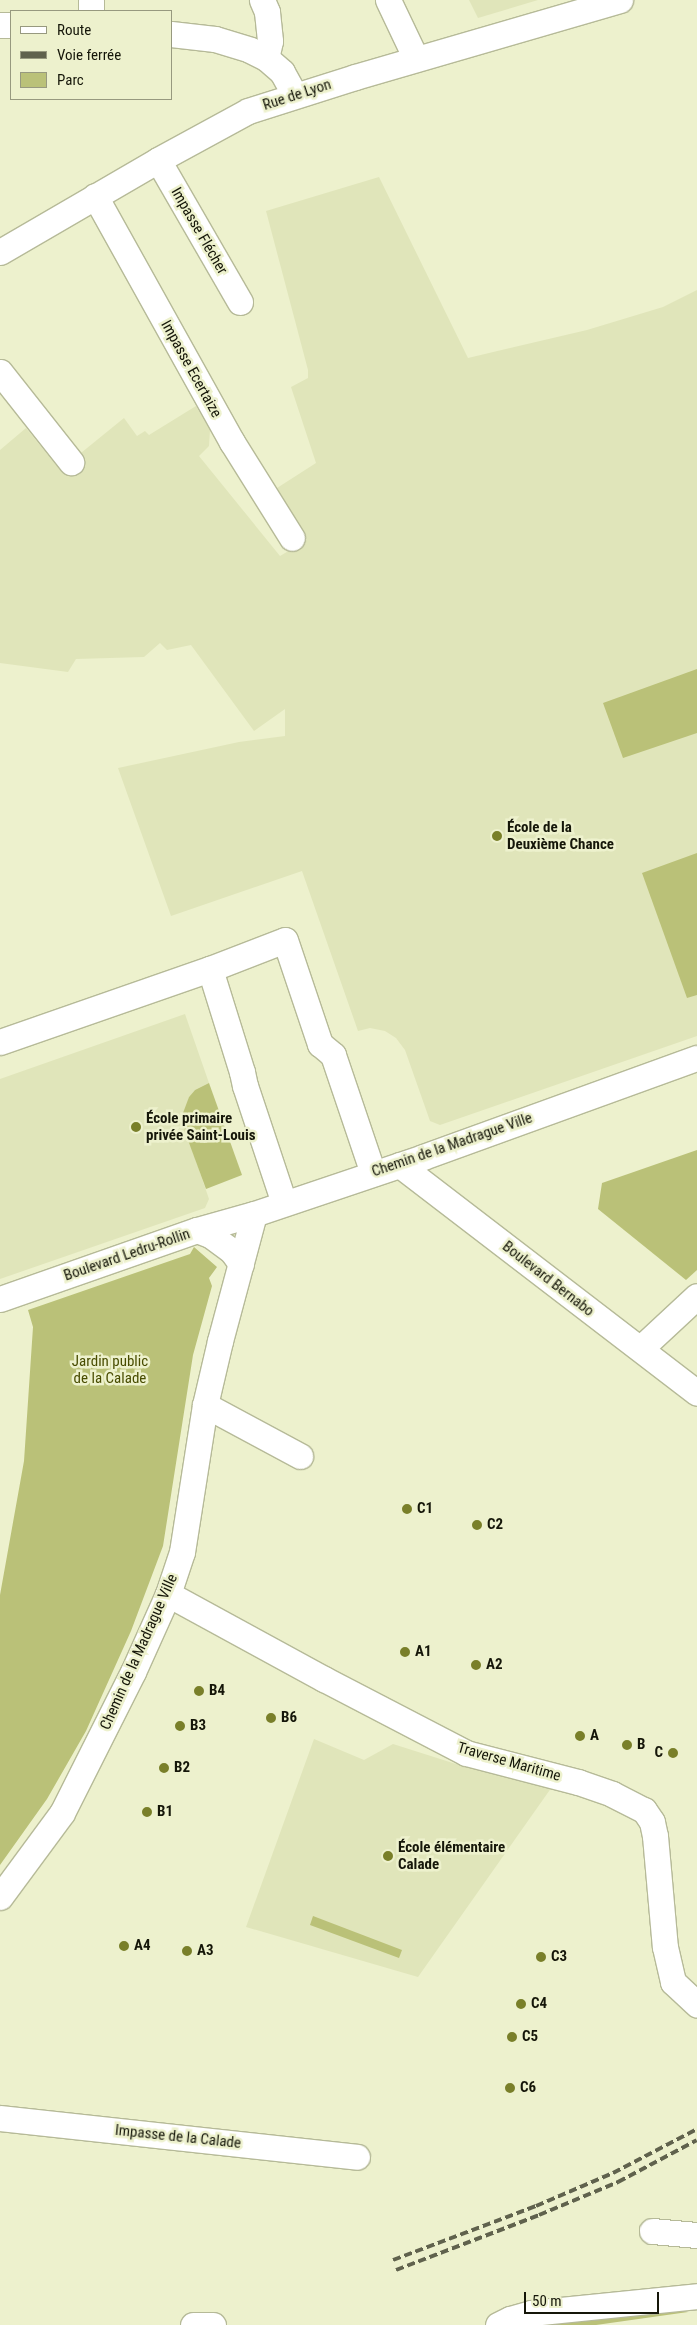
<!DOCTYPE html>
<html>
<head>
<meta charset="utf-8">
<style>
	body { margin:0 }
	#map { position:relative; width:697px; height:2325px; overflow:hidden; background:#edf1cd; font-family:"Roboto Condensed",sans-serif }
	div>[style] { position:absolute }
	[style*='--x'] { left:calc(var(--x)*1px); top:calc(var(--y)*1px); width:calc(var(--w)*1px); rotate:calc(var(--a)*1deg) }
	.built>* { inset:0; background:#e0e5ba }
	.green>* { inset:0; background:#bac178 }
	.roads { filter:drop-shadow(1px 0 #b6ba98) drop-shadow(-1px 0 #b6ba98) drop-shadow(0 1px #b6ba98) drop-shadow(0 -1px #b6ba98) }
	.minor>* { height:25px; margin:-12.5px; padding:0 12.5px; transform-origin:12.5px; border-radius:12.5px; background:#fff }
	.rail>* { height:4px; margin-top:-2px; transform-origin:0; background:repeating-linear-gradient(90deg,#60624d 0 8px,transparent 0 12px) }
	.dots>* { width:14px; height:14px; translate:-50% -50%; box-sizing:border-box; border:2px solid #edf1cd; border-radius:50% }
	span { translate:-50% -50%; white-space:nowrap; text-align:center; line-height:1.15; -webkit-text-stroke:5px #edf1cd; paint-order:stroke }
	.street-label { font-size:15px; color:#151609 }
	.poi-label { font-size:15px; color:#151609; font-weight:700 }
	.left { translate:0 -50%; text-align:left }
	.right { translate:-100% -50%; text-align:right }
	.park-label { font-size:15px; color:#484c00 }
	.legend { position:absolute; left:10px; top:10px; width:162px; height:90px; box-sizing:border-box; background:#edf1cd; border:1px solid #97997f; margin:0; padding:6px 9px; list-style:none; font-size:15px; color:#151609 }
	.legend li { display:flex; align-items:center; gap:10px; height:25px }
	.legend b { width:25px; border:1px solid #97997f }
	.scale { position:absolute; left:524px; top:2292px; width:135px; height:22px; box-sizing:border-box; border:2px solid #151609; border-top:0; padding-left:6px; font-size:15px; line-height:18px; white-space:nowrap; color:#151609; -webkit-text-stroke:4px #edf1cd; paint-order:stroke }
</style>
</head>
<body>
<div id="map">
	<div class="built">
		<div style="clip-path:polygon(469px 0,538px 0,478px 18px)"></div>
		<div style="clip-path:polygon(379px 177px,468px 358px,587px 330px,663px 307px,697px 290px,697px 1036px,440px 1125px,430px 1121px,405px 1050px,396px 1038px,385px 1031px,370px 1028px,358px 1031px,302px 871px,171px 916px,118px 768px,239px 742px,285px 736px,285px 709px,254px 731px,191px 645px,167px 650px,160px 643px,144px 657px,76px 659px,68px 672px,0 663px,0 450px,26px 428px,60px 470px,124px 418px,137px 436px,145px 431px,149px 435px,196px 406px,210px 430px,209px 446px,199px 456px,280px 556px,307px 540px,277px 488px,316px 463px,291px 387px,308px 378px,308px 370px,266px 211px)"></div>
		<div style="clip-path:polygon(185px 1014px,209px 1083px,195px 1090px,189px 1097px,183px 1123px,209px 1199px,205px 1208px,0 1279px,0 1079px)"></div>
		<div style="clip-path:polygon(314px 1739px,364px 1760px,393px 1744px,456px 1764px,554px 1784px,418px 1977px,246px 1927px)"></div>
	</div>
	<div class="green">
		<div style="clip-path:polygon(697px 669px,697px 733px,623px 758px,603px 703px)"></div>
		<div style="clip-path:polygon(697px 853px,697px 995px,687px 998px,642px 873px)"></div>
		<div style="clip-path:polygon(209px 1083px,242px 1175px,206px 1189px,185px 1132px,183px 1113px,189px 1097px,195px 1090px)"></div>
		<div style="clip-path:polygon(697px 1150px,697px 1270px,686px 1280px,598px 1209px,602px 1183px)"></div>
		<div style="clip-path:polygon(194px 1247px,217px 1267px,209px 1278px,212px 1286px,193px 1355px,163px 1546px,131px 1631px,86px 1731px,47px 1799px,0 1865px,0 1595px,24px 1461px,33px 1327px,28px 1310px,190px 1254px)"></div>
		<div style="clip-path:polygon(313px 1916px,402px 1950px,399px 1958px,310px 1925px)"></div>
		<div style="clip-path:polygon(677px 2310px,688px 2312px,596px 2325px,541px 2325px)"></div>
	</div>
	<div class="roads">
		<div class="minor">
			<div style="--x:262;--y:0;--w:13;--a:67"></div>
			<div style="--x:267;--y:12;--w:29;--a:84"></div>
			<div style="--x:270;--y:41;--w:17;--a:103"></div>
			<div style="--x:388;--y:0;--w:65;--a:64.6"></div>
			<div style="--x:91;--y:11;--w:11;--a:-90"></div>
			<div style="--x:0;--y:25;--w:11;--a:0"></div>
			<div style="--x:171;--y:34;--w:44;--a:6.5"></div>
			<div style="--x:215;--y:39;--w:37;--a:17"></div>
			<div style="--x:250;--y:50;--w:18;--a:27"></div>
			<div style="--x:266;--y:58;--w:21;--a:41"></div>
			<div style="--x:282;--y:72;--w:26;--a:61"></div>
			<div style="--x:158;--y:160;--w:164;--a:60"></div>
			<div style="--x:95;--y:196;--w:282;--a:60.9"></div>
			<div style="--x:232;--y:442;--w:113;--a:58"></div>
			<div style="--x:0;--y:252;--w:183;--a:-30.2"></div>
			<div style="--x:158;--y:160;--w:102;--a:-28.6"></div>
			<div style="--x:248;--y:111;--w:112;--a:-17.6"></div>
			<div style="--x:355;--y:77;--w:276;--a:-16.2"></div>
			<div style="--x:0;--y:372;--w:115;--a:51.7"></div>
			<div style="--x:0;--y:1042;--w:222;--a:-19.2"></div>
			<div style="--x:400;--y:1165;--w:374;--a:37.5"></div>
			<div style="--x:284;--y:1203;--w:123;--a:-108.4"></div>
			<div style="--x:245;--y:1086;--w:14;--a:-102"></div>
			<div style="--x:242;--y:1072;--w:108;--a:-107.3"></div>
			<div style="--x:210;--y:969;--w:80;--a:-21.1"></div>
			<div style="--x:285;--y:940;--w:110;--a:71.4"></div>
			<div style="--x:320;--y:1044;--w:17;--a:40"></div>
			<div style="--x:333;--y:1055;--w:125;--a:71.3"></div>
			<div style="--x:197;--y:1230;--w:14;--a:21"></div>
			<div style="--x:210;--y:1235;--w:26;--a:36"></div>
			<div style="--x:231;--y:1250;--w:17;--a:54"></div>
			<div style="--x:0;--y:1299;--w:209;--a:-19.3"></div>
			<div style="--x:197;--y:1230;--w:59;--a:-15.7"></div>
			<div style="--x:254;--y:1214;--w:178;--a:-18.6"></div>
			<div style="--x:423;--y:1157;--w:291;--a:-19.9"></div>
			<div style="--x:641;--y:1348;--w:76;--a:-42.9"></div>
			<div style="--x:205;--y:1405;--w:108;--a:28.2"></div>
			<div style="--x:168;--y:1594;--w:178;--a:28.6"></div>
			<div style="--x:324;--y:1679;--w:160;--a:27.5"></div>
			<div style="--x:466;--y:1753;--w:116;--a:14.5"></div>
			<div style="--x:578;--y:1782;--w:36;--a:19"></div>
			<div style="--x:612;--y:1794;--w:36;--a:27"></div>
			<div style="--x:644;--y:1810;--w:14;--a:56"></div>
			<div style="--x:652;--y:1822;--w:14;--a:78"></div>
			<div style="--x:655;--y:1836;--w:111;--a:84.9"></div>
			<div style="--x:665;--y:1947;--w:36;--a:77"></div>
			<div style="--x:673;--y:1982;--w:33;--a:43"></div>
			<div style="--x:0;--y:1897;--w:104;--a:-53.6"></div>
			<div style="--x:62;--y:1813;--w:158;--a:-63.3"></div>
			<div style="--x:133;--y:1672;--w:85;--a:-65.8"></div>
			<div style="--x:168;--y:1594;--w:44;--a:-71.6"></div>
			<div style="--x:182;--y:1552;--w:149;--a:-81.1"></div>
			<div style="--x:205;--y:1405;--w:66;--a:-76.8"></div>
			<div style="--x:220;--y:1341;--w:131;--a:-75"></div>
			<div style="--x:0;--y:2118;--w:359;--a:6.2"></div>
			<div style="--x:652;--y:2231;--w:45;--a:5.1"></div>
			<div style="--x:193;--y:2325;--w:20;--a:0"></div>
			<div style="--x:498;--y:2325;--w:13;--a:-27"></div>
			<div style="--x:510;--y:2319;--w:22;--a:-16"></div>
			<div style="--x:531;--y:2313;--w:167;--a:-5.8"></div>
		</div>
	</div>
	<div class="rail">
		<div style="--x:393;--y:2260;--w:153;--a:-20.7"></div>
		<div style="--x:536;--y:2206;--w:84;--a:-23.2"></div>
		<div style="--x:613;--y:2173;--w:95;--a:-27.6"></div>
		<div style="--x:396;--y:2270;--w:153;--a:-21"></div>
		<div style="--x:539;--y:2215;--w:86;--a:-22.7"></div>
		<div style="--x:618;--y:2182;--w:89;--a:-28"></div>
	</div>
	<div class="dots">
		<div style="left:497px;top:836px;background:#797f29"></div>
		<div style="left:136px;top:1127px;background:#797f29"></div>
		<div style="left:407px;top:1509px;background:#797f29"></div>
		<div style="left:477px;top:1525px;background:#797f29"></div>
		<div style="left:405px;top:1652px;background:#797f29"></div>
		<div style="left:476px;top:1665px;background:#797f29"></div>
		<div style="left:199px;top:1691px;background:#797f29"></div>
		<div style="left:271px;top:1718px;background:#797f29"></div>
		<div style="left:180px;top:1726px;background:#797f29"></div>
		<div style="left:580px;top:1736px;background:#797f29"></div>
		<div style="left:627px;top:1745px;background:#797f29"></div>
		<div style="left:673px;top:1753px;background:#797f29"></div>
		<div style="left:164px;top:1768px;background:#797f29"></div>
		<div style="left:147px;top:1812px;background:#797f29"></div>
		<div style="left:388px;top:1856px;background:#797f29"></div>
		<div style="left:124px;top:1946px;background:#797f29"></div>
		<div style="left:187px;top:1951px;background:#797f29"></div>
		<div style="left:541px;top:1957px;background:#797f29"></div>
		<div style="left:521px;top:2004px;background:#797f29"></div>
		<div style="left:512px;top:2037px;background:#797f29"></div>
		<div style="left:510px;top:2088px;background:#797f29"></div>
	</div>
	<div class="street-label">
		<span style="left:297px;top:95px;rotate:-18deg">Rue de Lyon</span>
		<span style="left:199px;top:231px;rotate:60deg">Impasse Flécher</span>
		<span style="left:191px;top:369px;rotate:61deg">Impasse Ecertaize</span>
		<span style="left:452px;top:1145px;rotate:-19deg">Chemin de la Madrague Ville</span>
		<span style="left:127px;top:1255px;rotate:-19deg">Boulevard Ledru-Rollin</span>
		<span style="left:548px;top:1279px;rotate:38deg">Boulevard Bernabo</span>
		<span style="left:139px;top:1652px;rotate:-66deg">Chemin de la Madrague Ville</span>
		<span style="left:509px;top:1762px;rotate:16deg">Traverse Maritime</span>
		<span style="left:178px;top:2137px;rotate:6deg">Impasse de la Calade</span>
	</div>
	<div class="poi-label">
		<span class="left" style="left:507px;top:836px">École de la<br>Deuxième Chance</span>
		<span class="left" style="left:146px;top:1127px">École primaire<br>privée Saint-Louis</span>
		<span class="left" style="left:417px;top:1509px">C1</span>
		<span class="left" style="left:487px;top:1525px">C2</span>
		<span class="left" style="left:415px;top:1652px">A1</span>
		<span class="left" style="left:486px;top:1665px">A2</span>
		<span class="left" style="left:209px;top:1691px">B4</span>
		<span class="left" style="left:281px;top:1718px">B6</span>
		<span class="left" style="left:190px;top:1726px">B3</span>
		<span class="left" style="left:590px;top:1736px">A</span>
		<span class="left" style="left:637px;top:1745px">B</span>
		<span class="right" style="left:663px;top:1753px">C</span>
		<span class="left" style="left:174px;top:1768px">B2</span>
		<span class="left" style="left:157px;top:1812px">B1</span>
		<span class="left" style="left:398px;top:1856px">École élémentaire<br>Calade</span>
		<span class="left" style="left:134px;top:1946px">A4</span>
		<span class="left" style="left:197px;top:1951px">A3</span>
		<span class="left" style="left:551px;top:1957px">C3</span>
		<span class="left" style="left:531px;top:2004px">C4</span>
		<span class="left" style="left:522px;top:2037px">C5</span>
		<span class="left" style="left:520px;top:2088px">C6</span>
	</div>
	<div class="park-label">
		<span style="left:110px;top:1370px">Jardin public<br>de la Calade</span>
	</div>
	<ul class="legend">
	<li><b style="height:6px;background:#fff"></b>Route</li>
	<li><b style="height:6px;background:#60624d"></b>Voie ferrée</li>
	<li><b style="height:14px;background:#bac178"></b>Parc</li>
	</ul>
	<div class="scale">50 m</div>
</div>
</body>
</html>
